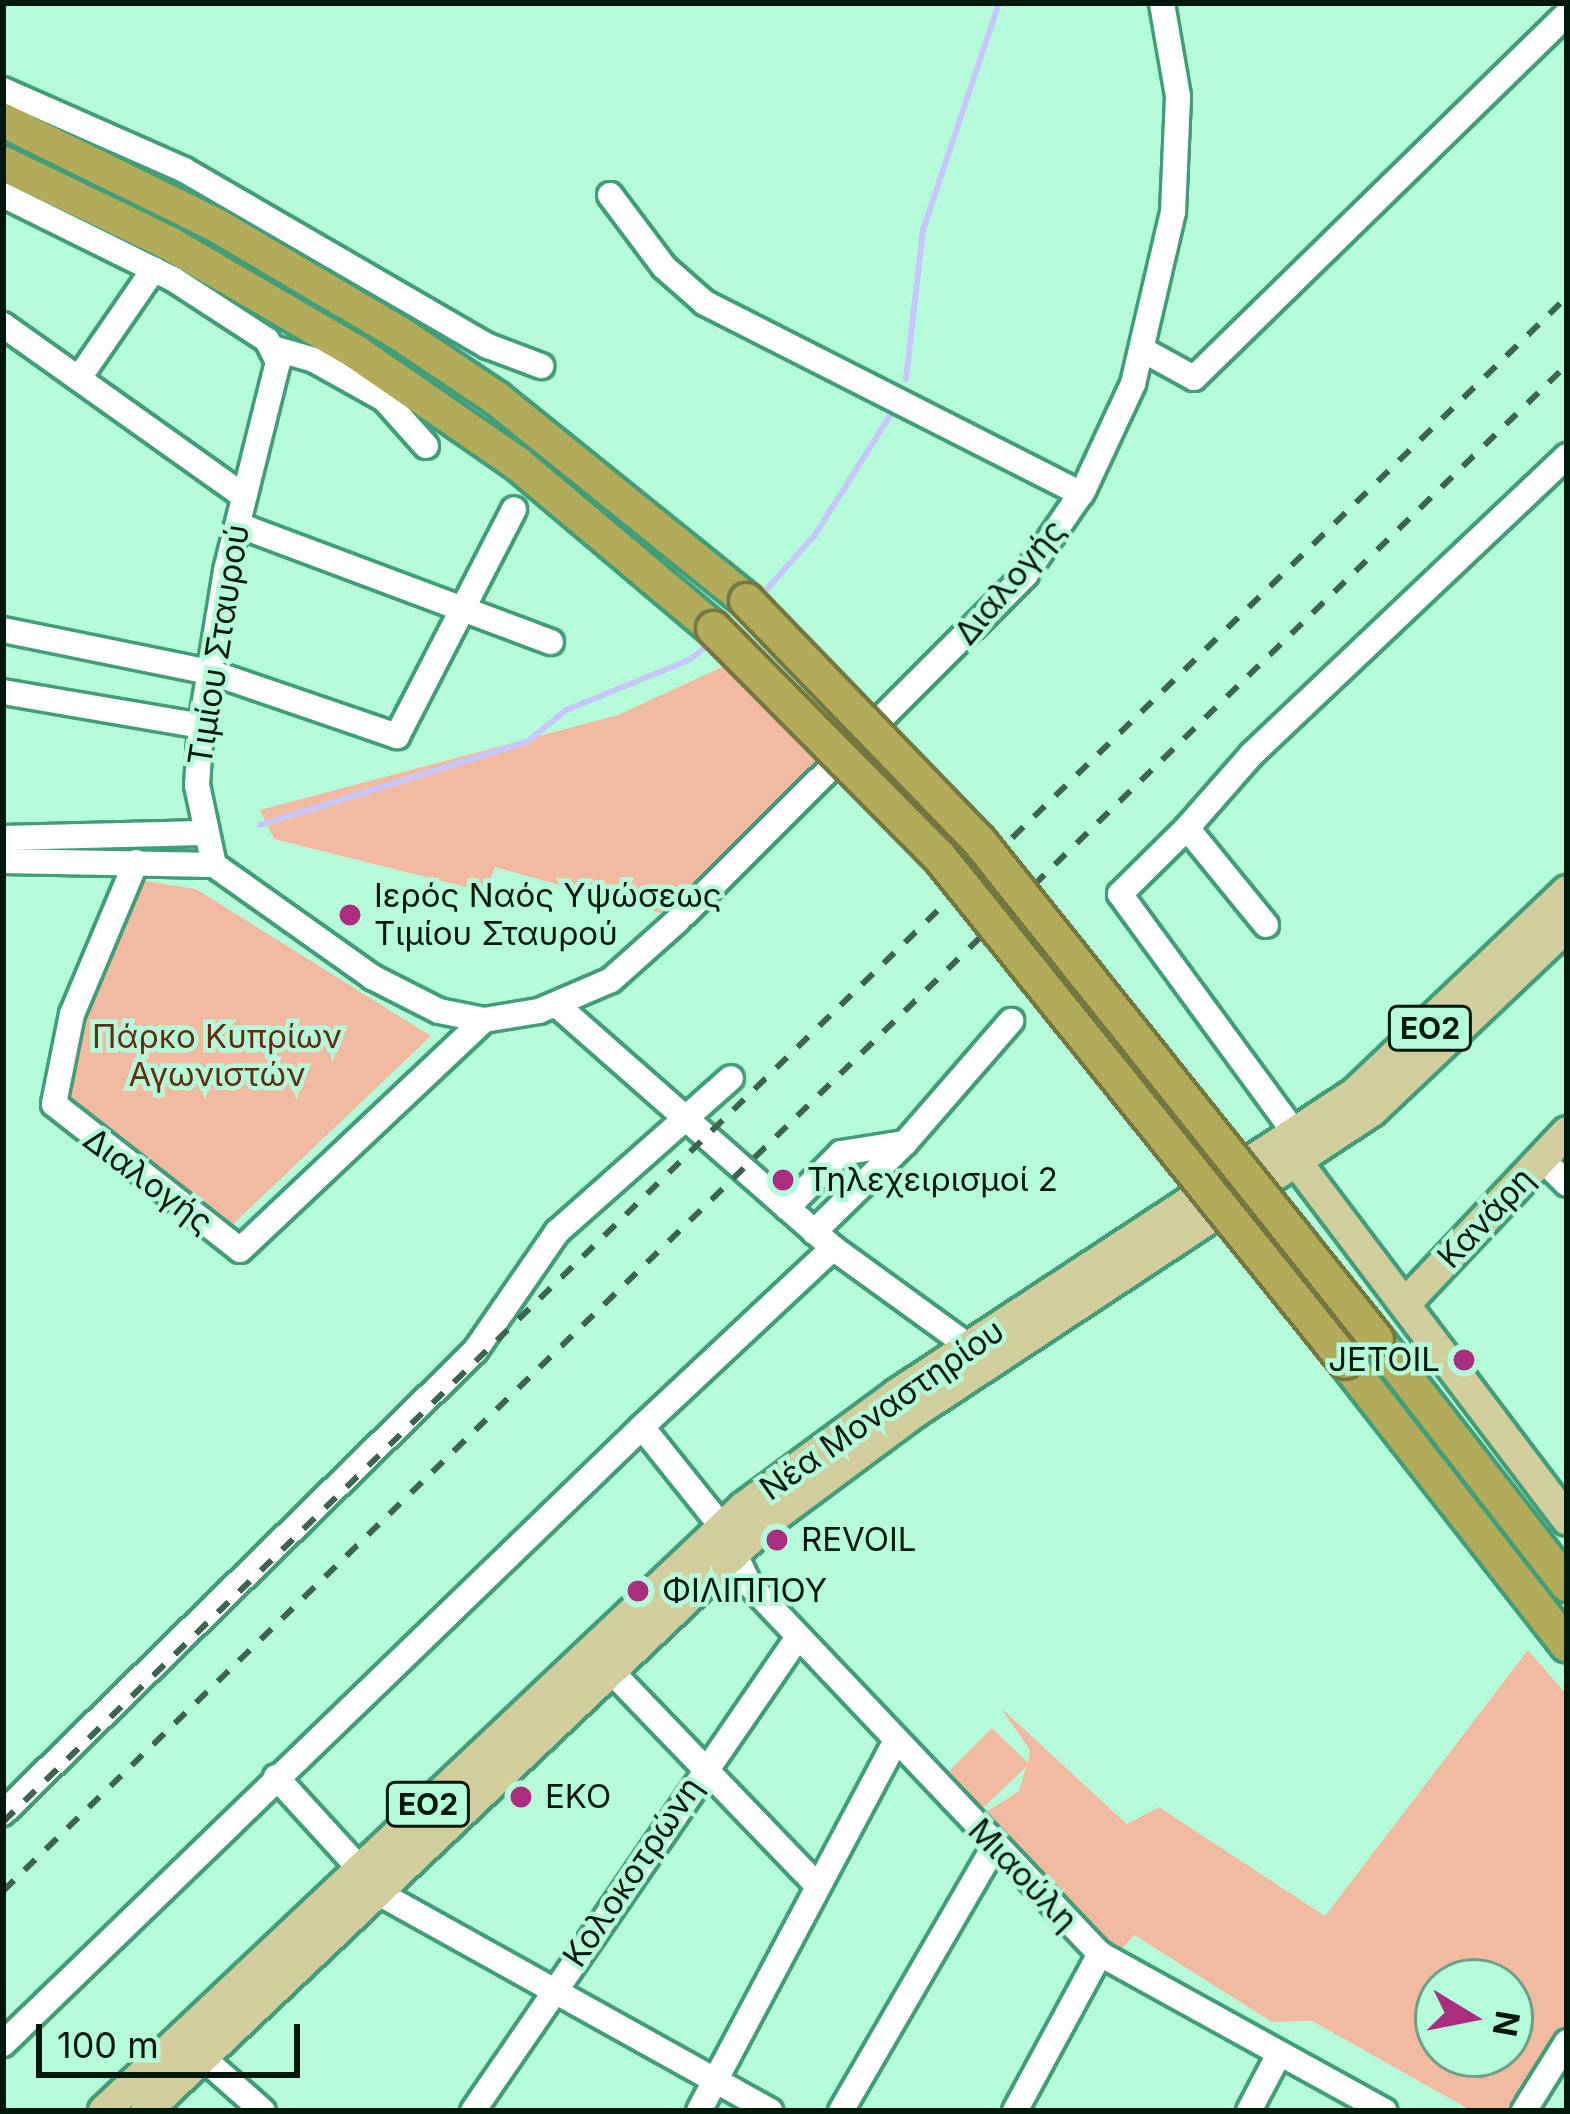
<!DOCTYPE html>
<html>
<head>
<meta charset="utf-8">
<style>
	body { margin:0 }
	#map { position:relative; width:1570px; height:2114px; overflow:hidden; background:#b5fcdb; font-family:Inter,sans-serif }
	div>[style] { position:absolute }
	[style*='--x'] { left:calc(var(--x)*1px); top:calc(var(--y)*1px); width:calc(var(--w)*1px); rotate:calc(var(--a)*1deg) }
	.green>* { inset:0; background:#f3baa2 }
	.stream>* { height:6px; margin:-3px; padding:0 3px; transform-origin:3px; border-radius:3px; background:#c7c7fc }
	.roads { filter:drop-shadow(3px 0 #429d79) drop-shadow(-3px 0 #429d79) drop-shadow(0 3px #429d79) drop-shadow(0 -3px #429d79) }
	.minor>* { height:24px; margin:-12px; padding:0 12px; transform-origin:12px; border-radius:12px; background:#fff }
	.major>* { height:30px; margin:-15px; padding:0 15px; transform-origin:15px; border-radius:15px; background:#d1cd9c }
	.highway>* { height:33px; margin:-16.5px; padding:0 16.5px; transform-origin:16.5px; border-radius:16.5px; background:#b2ab5a }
	.rail>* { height:6px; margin-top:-3px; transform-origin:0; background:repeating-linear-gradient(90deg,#3d6451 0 15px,transparent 0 30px) }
	.bridges { filter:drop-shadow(3px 0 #74773f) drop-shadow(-3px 0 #74773f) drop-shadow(0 3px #74773f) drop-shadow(0 -3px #74773f) }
	.highway-bridge>* { height:33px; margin:-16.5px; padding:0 16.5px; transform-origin:16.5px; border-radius:16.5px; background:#b2ab5a }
	.dots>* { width:33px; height:33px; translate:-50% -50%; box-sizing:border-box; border:6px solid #b5fcdb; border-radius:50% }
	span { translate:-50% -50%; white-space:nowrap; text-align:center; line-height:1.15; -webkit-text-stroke:9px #b5fcdb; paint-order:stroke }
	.shield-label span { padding:3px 9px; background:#b5fcdb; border:3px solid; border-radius:9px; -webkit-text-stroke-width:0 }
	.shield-label { font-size:30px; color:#00170c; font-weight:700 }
	.street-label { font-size:33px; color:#00170c }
	.poi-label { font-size:33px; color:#00170c }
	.left { translate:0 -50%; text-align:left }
	.right { translate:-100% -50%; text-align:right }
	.park-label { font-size:33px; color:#652c0f }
	.frame { position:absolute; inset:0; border:6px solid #00170c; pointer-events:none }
	.north { position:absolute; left:1414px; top:1958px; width:120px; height:120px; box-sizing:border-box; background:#b5fcdb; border:3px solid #6da088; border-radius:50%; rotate:100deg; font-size:33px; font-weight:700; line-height:48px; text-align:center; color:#00170c }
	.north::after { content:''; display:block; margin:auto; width:42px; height:54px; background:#aa2d80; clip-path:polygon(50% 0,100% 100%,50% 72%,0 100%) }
	.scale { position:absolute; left:36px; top:2024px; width:264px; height:54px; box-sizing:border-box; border:6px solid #00170c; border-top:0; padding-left:15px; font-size:36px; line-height:42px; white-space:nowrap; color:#00170c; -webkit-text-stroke:9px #b5fcdb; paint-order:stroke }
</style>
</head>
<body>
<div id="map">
	<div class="green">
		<div style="clip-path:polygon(724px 666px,829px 774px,685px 920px,495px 867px,486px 892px,274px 839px,260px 810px,618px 715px)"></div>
		<div style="clip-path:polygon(140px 880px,196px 889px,431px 1036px,228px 1229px,58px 1102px,86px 992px)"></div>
		<div style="clip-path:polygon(evenodd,1528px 1650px,1567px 1695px,1567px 2024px,1517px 2111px,1472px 2111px,1312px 2021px,1272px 2022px,1134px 1935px,1114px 1958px,978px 1817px,1019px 1791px,1026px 1767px,980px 1811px,945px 1775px,992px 1728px,1028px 1763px,1030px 1750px,1000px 1707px,1127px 1824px,1159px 1807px,1325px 1916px,1528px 1650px,1438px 1982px,1510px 1982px,1510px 2054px,1438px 2054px,1438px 1982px)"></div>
	</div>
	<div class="stream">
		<div style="--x:906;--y:379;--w:150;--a:-83.5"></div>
		<div style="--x:923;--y:230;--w:239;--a:-71.5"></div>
		<div style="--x:757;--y:600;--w:87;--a:-48.3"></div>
		<div style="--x:815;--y:535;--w:149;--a:-57.9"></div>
		<div style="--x:260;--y:825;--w:280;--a:-17.3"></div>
		<div style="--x:527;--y:742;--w:50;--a:-39.4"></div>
		<div style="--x:566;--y:710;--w:133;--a:-22.1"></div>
		<div style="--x:689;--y:660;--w:31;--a:-38"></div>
	</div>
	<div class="roads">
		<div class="minor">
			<div style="--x:3;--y:90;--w:198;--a:23.8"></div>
			<div style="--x:184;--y:170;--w:351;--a:30.1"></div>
			<div style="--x:488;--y:346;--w:57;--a:20.7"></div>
			<div style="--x:3;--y:195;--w:190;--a:26.3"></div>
			<div style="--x:173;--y:279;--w:112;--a:33"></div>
			<div style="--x:267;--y:340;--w:25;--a:63"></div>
			<div style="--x:278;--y:362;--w:215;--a:104"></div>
			<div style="--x:226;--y:571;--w:157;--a:99.2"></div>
			<div style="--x:201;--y:726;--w:59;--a:93.9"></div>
			<div style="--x:197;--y:785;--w:82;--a:78"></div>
			<div style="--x:214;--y:865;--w:194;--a:35.3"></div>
			<div style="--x:372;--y:977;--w:75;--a:26.9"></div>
			<div style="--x:439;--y:1011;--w:46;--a:11.3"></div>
			<div style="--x:484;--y:1020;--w:56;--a:-9.3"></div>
			<div style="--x:539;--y:1011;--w:78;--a:-23.3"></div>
			<div style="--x:611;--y:980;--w:89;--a:-41.8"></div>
			<div style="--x:677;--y:921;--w:491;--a:-44.8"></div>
			<div style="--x:1025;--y:575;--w:104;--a:-55.5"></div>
			<div style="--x:1084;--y:489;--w:116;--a:-65"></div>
			<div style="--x:1133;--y:384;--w:177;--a:-76.9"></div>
			<div style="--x:1173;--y:212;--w:116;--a:-87.5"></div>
			<div style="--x:1178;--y:96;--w:94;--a:-99.8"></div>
			<div style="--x:610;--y:195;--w:90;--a:53.1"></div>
			<div style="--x:664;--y:267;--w:55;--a:41.3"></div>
			<div style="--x:705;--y:303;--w:422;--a:26.9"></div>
			<div style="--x:3;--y:325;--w:296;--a:35.4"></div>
			<div style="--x:273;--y:348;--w:43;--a:16.3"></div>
			<div style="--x:314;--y:360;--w:80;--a:29.1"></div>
			<div style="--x:384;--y:399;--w:63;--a:48.2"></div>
			<div style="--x:1143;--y:350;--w:58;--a:28.8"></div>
			<div style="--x:1194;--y:378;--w:521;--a:-44.3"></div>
			<div style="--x:79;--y:378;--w:132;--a:-55.5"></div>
			<div style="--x:238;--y:525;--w:334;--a:20.5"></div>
			<div style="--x:3;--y:630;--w:211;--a:11.5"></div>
			<div style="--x:210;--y:672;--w:198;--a:18.9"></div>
			<div style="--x:397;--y:736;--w:255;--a:-62.7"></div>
			<div style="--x:3;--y:692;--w:201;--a:9.7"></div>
			<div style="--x:1187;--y:828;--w:98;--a:-48.7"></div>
			<div style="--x:1252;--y:754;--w:434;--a:-43.4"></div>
			<div style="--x:3;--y:838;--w:200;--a:-1.4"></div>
			<div style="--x:3;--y:861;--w:211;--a:1.1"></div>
			<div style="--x:136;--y:862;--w:165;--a:112.8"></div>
			<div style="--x:72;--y:1014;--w:92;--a:101.3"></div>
			<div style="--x:54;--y:1104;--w:236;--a:38.1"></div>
			<div style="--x:240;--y:1250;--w:335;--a:-43.3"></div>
			<div style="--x:1266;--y:925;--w:125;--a:-129.2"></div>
			<div style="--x:1187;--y:828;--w:94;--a:135.4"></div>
			<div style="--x:1120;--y:894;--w:300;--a:53.8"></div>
			<div style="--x:559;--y:1007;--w:365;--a:41.3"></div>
			<div style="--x:833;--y:1248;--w:262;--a:136.9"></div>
			<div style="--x:642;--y:1427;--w:128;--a:51.3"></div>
			<div style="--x:722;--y:1527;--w:63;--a:64.7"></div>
			<div style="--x:749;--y:1584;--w:510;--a:46.51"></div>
			<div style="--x:1100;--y:1954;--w:325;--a:28.9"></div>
			<div style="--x:1542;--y:1159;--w:35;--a:45"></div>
			<div style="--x:787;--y:1208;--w:77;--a:-45.5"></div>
			<div style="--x:841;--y:1153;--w:65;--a:-8.9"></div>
			<div style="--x:905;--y:1143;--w:162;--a:-49"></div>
			<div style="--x:814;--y:1232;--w:127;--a:-44.4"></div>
			<div style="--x:833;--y:1248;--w:169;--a:35.9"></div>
			<div style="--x:610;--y:1670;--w:298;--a:46.1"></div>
			<div style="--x:276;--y:1777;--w:125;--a:47.6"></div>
			<div style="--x:3;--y:1813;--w:660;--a:-44.39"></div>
			<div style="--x:475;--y:1351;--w:145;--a:-55.4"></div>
			<div style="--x:557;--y:1232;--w:232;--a:-41.5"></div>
			<div style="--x:377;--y:1892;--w:450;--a:29.1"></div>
			<div style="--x:3;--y:2044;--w:888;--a:-44"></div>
			<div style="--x:203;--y:2058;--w:80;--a:41.5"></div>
			<div style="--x:473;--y:2111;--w:575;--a:-55.56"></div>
			<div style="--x:699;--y:2111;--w:419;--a:-62"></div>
			<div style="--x:841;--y:2111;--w:305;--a:-59.9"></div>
			<div style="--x:1015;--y:2111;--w:179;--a:-61.6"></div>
			<div style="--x:1249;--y:2111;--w:64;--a:-62.2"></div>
			<div style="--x:1524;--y:2111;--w:81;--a:-58.1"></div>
		</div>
		<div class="major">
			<div style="--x:1299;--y:1165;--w:445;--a:52.9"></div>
			<div style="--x:1405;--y:1304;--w:236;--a:-46.7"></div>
			<div style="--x:104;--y:2111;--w:880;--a:-43.34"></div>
			<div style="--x:744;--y:1507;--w:190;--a:-36.4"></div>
			<div style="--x:897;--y:1394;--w:548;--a:-33.31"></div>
			<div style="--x:1355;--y:1093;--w:293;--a:-43.6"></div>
			<div style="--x:146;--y:2111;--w:859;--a:-43.44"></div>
			<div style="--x:770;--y:1520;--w:179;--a:-36.6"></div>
			<div style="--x:914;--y:1413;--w:549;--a:-33.4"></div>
			<div style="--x:1372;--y:1111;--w:269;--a:-43.5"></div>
		</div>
		<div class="highway">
			<div style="--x:3;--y:120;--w:240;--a:26.2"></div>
			<div style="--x:218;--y:226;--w:210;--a:30.6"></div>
			<div style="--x:399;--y:333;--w:117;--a:33.8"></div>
			<div style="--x:496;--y:398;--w:321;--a:38.9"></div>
			<div style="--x:3;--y:163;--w:184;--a:25.7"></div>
			<div style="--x:169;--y:243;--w:216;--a:30.2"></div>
			<div style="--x:356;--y:352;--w:196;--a:34.6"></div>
			<div style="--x:517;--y:463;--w:256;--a:40.1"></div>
			<div style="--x:1376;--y:1339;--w:311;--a:52.1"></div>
			<div style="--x:1345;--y:1361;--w:360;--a:52"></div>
		</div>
	</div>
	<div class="rail">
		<div style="--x:3;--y:1822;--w:2184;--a:-44.28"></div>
		<div style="--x:3;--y:1891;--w:2185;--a:-44.3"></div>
	</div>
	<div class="bridges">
		<div class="highway-bridge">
			<div style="--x:746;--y:600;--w:334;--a:46"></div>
			<div style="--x:978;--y:840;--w:638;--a:51.42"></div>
			<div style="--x:713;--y:628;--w:320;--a:45.3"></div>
			<div style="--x:938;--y:855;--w:649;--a:51.19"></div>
		</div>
	</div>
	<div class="dots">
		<div style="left:350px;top:915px;background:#aa2d80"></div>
		<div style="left:783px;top:1180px;background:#aa2d80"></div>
		<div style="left:1464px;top:1360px;background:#aa2d80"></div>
		<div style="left:777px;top:1540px;background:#aa2d80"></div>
		<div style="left:638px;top:1591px;background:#aa2d80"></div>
		<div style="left:521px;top:1797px;background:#aa2d80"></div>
	</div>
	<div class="shield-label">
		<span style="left:1430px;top:1028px">ΕΟ2</span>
		<span style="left:428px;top:1804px">ΕΟ2</span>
	</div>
	<div class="street-label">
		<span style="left:1010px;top:582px;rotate:-50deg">Διαλογής</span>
		<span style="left:219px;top:645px;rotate:-81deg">Τιμίου Σταυρού</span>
		<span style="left:148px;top:1181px;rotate:37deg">Διαλογής</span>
		<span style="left:1486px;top:1218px;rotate:-47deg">Κανάρη</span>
		<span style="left:882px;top:1410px;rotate:-35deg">Νέα Μοναστηρίου</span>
		<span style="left:633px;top:1872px;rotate:-56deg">Κολοκοτρώνη</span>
		<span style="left:1023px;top:1875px;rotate:46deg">Μιαούλη</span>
	</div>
	<div class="poi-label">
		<span class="left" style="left:374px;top:915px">Ιερός Ναός Υψώσεως<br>Τιμίου Σταυρού</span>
		<span class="left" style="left:807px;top:1180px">Τηλεχειρισμοί 2</span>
		<span class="right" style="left:1440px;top:1360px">JETOIL</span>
		<span class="left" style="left:801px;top:1540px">REVOIL</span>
		<span class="left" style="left:662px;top:1591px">ΦΙΛΙΠΠΟΥ</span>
		<span class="left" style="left:545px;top:1797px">EKO</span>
	</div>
	<div class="park-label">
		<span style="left:217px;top:1056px">Πάρκο Κυπρίων<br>Αγωνιστών</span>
	</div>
	<div class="frame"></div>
	<div class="north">N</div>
	<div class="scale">100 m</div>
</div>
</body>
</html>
